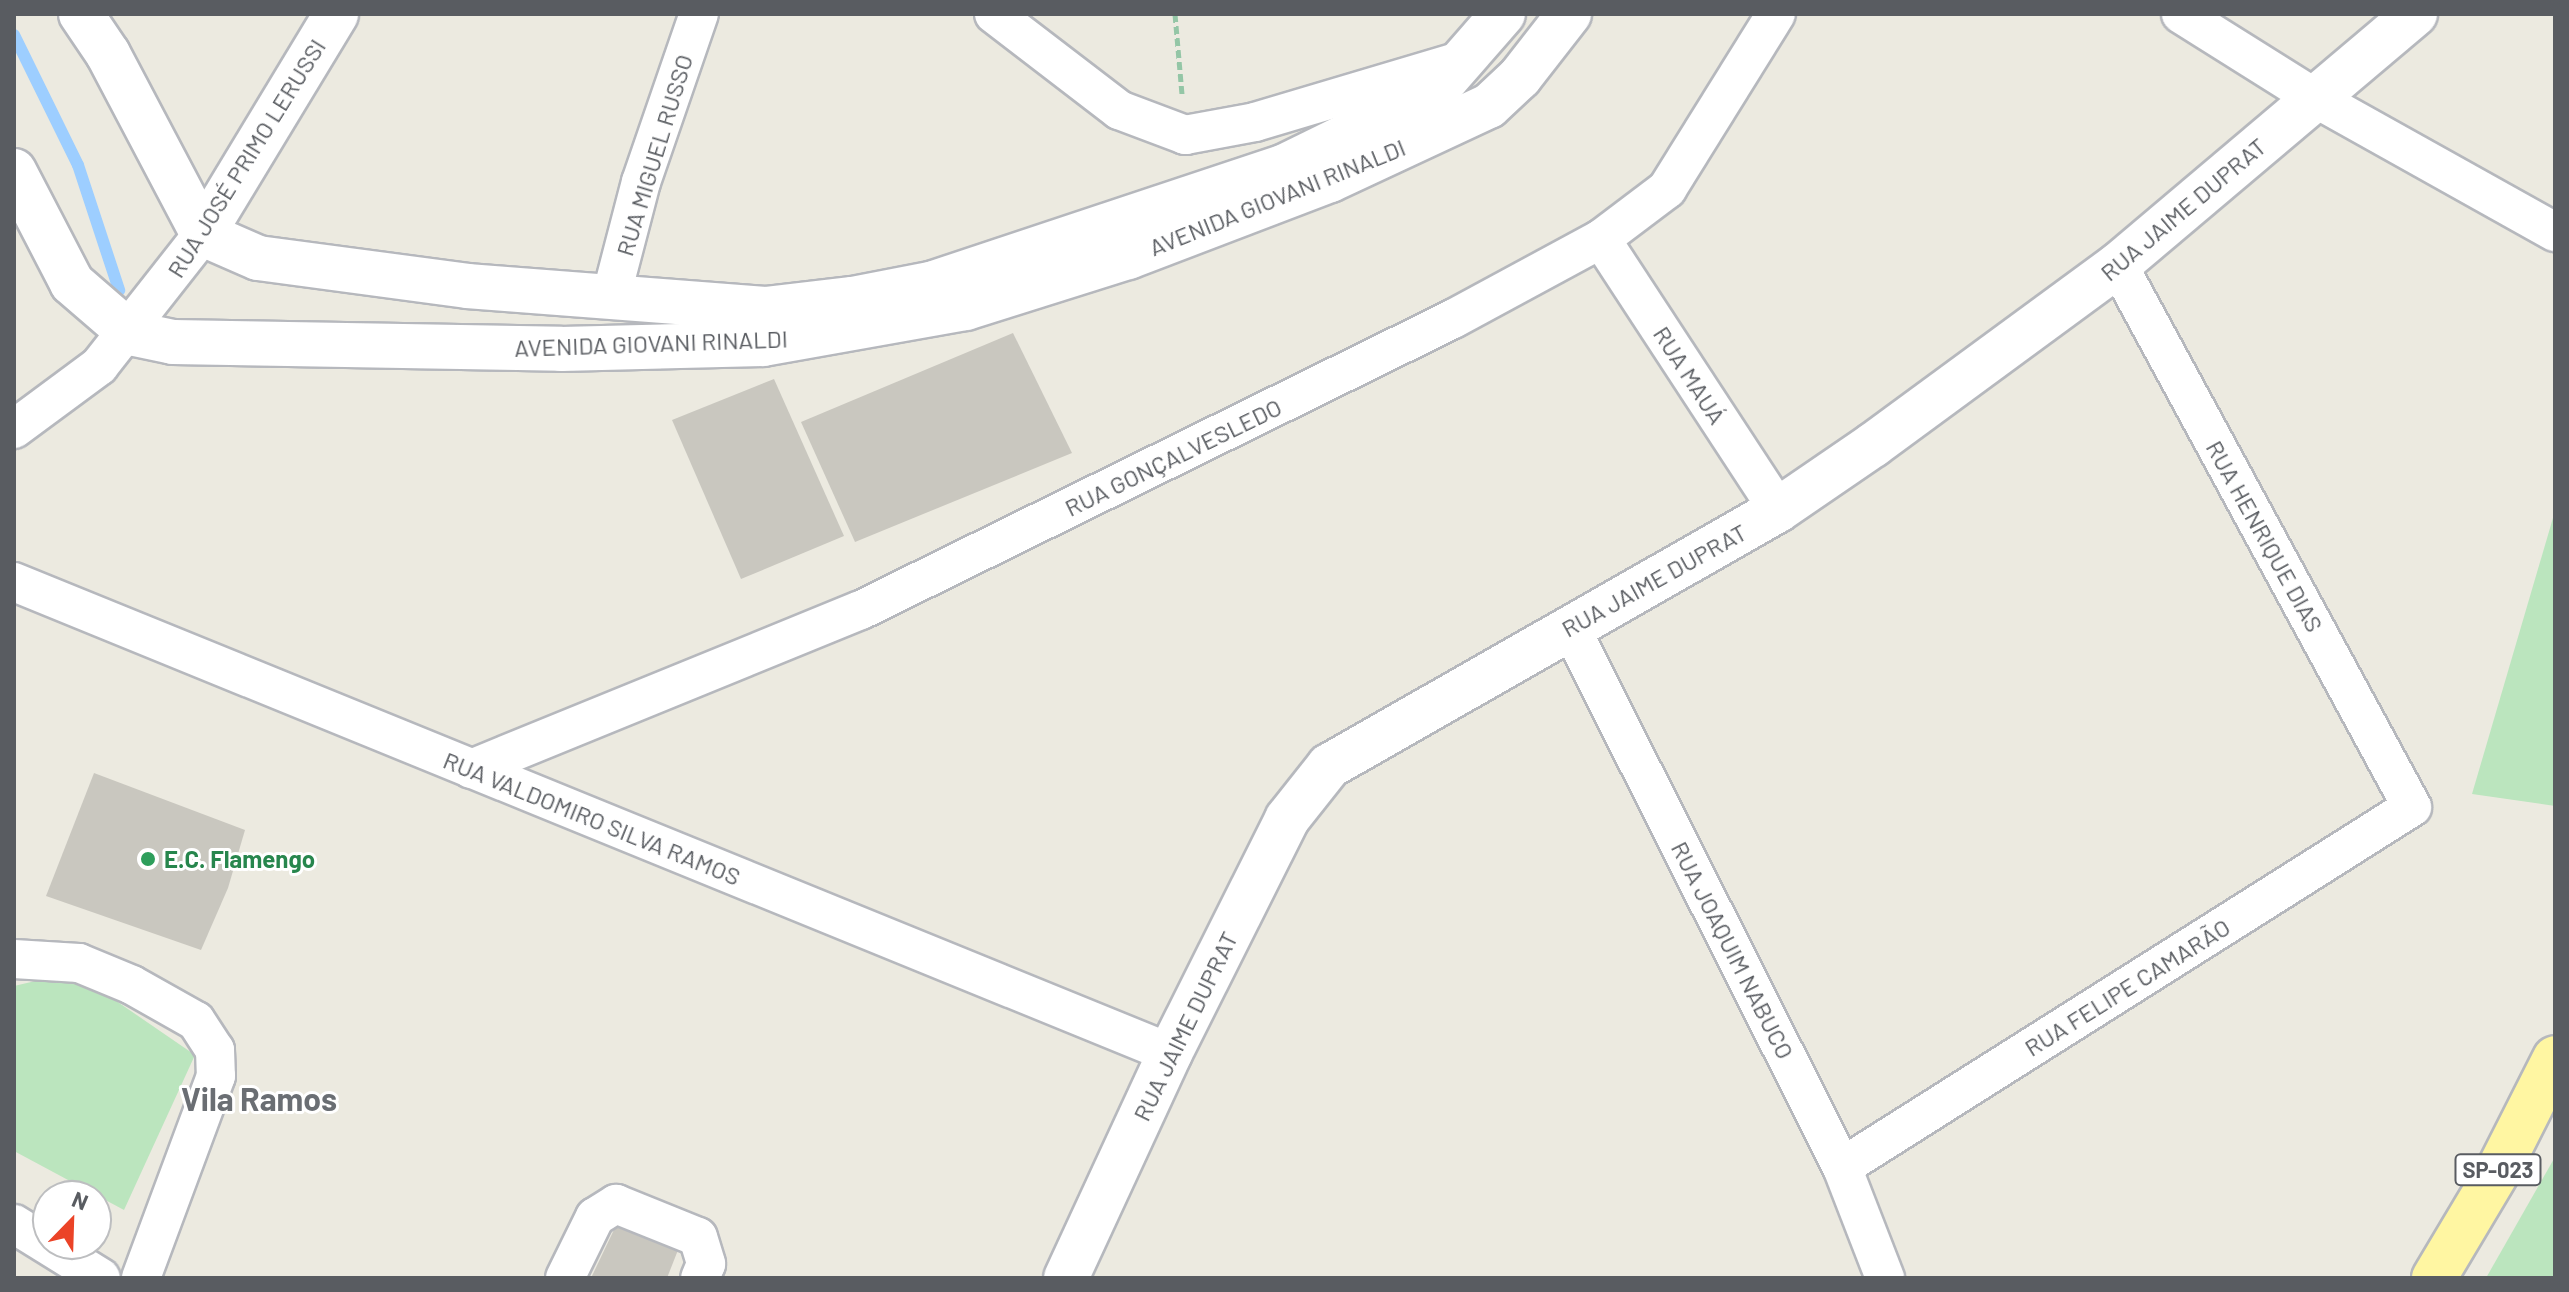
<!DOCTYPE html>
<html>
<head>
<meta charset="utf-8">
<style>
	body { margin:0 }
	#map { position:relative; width:2569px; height:1292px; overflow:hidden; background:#eceae0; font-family:Barlow,sans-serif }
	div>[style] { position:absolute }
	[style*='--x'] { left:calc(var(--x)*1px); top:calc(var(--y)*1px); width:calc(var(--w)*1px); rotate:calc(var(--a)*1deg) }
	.green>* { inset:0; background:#bbe5be }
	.stream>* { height:12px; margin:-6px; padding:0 6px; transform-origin:6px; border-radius:6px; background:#9dceff }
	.building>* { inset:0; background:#c9c7bf }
	.path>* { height:5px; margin-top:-2.5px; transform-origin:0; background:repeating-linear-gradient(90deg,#94c6a6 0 8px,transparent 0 12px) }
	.roads { filter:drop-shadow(2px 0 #b6b8bd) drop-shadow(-2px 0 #b6b8bd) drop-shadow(0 2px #b6b8bd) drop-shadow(0 -2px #b6b8bd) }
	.minor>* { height:38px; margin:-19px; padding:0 19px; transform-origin:19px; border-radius:19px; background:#fff }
	.tertiary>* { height:44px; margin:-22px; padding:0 22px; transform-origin:22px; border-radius:22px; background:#fff }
	.primary>* { height:44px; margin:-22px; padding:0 22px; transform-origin:22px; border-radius:22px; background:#fff6a2 }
	.dots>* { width:22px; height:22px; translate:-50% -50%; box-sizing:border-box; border:4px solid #fff; border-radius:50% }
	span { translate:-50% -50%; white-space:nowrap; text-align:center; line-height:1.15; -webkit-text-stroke:6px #fff; paint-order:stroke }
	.shield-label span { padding:2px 6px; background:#fff; border:2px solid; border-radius:6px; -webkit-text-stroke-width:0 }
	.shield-label { font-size:22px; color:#595c61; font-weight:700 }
	.street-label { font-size:24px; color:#595c61 }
	.leisure-label { font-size:24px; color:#27864d; font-weight:700 }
	.left { translate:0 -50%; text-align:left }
	.district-label { font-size:32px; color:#6a6e73; font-weight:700 }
	.frame { position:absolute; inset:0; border:16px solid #595c61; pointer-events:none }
	.north { position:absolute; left:32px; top:1180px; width:80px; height:80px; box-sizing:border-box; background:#fff; border:2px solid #bdbec0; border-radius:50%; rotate:23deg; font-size:22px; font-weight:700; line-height:32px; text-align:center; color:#595c61 }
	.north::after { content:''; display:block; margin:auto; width:28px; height:36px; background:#eb4327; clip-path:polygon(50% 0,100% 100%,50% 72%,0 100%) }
</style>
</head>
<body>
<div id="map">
	<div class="green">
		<div style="clip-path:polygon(2555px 511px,2555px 806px,2472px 794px)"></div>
		<div style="clip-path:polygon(74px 972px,195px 1055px,124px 1210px,14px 1151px,14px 986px)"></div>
		<div style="clip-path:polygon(2555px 1157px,2555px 1278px,2486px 1278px)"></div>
	</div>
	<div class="stream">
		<div style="--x:14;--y:35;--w:145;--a:63.8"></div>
		<div style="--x:78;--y:165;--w:132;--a:71.8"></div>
	</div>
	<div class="building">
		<div style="clip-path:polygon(1013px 333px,1072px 453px,855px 542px,801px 422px)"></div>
		<div style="clip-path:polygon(774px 379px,844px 536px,741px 579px,672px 420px)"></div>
		<div style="clip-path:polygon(94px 773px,245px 830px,228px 888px,201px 950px,46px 896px)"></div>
		<div style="clip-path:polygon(621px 1215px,680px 1245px,667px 1278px,591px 1278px)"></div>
	</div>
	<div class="path">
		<div style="--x:1175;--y:14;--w:80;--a:85"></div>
	</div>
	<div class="roads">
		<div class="minor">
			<div style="--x:994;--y:14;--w:158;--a:37.5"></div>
			<div style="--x:1119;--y:110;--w:71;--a:20.7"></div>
			<div style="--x:1185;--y:135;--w:71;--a:-10.5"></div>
			<div style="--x:1255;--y:122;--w:221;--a:-16.6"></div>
			<div style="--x:2181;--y:14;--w:158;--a:32.1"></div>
			<div style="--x:2315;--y:98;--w:275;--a:29.2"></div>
			<div style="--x:1601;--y:239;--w:324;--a:56.8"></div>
			<div style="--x:611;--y:297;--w:119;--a:-75.4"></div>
			<div style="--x:641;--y:182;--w:178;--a:-71"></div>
			<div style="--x:14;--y:429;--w:106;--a:-36.5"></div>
			<div style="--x:99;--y:366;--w:168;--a:-51.8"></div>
			<div style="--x:14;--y:582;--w:1248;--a:22.17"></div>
			<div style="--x:1570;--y:627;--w:605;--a:63.27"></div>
			<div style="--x:1842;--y:1167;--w:119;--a:68.8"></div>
			<div style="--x:471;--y:769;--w:421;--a:-22.2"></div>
			<div style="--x:861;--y:610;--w:660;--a:-26.18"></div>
			<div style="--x:1453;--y:319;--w:168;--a:-28.4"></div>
			<div style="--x:1601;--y:239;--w:83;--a:-37.1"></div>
			<div style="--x:1667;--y:189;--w:206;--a:-58.1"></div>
			<div style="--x:14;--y:959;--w:65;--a:3.5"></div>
			<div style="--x:79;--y:963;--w:57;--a:22.5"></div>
			<div style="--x:132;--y:985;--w:73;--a:29.4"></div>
			<div style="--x:196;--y:1021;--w:35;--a:57"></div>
			<div style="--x:215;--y:1050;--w:26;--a:88"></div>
			<div style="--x:216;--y:1076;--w:215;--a:110.4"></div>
			<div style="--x:1842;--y:1167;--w:674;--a:-32.28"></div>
			<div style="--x:2412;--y:807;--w:617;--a:-118.48"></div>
			<div style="--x:14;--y:1224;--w:102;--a:31.8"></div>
			<div style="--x:565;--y:1278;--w:68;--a:-63.8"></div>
			<div style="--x:595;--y:1217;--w:25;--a:-32"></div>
			<div style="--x:616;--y:1204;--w:88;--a:21.9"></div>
			<div style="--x:698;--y:1237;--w:28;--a:73"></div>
			<div style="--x:706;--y:1264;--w:15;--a:113"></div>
		</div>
		<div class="tertiary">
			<div style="--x:81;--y:14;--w:48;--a:56"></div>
			<div style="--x:108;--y:54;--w:204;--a:62.2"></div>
			<div style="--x:14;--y:171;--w:126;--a:62.6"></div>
			<div style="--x:72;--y:283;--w:77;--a:40.8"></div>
			<div style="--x:130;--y:333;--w:44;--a:11.8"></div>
			<div style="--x:173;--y:342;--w:388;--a:1"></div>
			<div style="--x:561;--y:349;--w:202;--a:-1.4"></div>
			<div style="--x:763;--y:344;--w:206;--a:-10.1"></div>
			<div style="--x:966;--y:308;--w:170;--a:-17.5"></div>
			<div style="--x:1128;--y:257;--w:216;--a:-20.9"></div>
			<div style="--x:1330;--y:180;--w:175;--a:-25"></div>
			<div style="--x:1489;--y:106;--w:42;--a:-43.1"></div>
			<div style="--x:1520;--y:77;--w:80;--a:-52.1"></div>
			<div style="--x:203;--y:234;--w:60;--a:23.6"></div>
			<div style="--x:258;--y:258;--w:211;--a:7.6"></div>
			<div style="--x:467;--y:286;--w:299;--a:4.4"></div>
			<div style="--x:765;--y:309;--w:88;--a:-6.6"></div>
			<div style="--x:852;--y:299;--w:84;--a:-11"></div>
			<div style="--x:934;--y:283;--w:368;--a:-18.4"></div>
			<div style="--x:1283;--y:167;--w:168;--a:-26.1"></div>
			<div style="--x:1434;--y:93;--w:105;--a:-48.9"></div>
			<div style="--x:203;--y:234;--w:257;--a:-58.8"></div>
			<div style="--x:1066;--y:1278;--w:248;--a:-65.2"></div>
			<div style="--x:1170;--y:1053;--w:262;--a:-63.4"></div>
			<div style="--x:1287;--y:819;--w:68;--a:-51.6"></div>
			<div style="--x:1329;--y:766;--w:517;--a:-29.69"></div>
			<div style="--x:1778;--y:510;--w:115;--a:-34.4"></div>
			<div style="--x:1873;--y:445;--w:304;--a:-36.3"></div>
			<div style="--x:2118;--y:265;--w:389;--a:-40.2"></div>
		</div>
		<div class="primary">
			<div style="--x:2434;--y:1278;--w:127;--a:-59.2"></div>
			<div style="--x:2499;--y:1169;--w:124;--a:-63.2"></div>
		</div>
	</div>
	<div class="dots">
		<div style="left:148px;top:859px;background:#2e9e5b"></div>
	</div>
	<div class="shield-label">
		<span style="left:2498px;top:1170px">SP-023</span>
	</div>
	<div class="street-label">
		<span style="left:654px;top:155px;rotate:-73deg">RUA MIGUEL RUSSO</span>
		<span style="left:246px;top:158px;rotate:-58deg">RUA JOSÉ PRIMO LERUSSI</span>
		<span style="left:1277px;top:197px;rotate:-22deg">AVENIDA GIOVANI RINALDI</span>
		<span style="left:2183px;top:209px;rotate:-40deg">RUA JAIME DUPRAT</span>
		<span style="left:651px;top:343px;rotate:-2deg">AVENIDA GIOVANI RINALDI</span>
		<span style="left:1690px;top:375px;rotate:57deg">RUA MAUÁ</span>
		<span style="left:1173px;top:457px;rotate:-26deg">RUA GONÇALVESLEDO</span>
		<span style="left:2265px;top:536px;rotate:61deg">RUA HENRIQUE DIAS</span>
		<span style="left:1654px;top:580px;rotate:-29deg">RUA JAIME DUPRAT</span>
		<span style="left:592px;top:818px;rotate:22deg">RUA VALDOMIRO SILVA RAMOS</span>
		<span style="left:1733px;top:950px;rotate:63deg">RUA JOAQUIM NABUCO</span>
		<span style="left:2127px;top:987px;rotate:-32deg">RUA FELIPE CAMARÃO</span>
		<span style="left:1185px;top:1026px;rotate:-64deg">RUA JAIME DUPRAT</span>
	</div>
	<div class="leisure-label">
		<span class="left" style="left:164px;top:859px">E.C. Flamengo</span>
	</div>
	<div class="district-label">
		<span style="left:259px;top:1098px">Vila Ramos</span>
	</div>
	<div class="frame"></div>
	<div class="north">N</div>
</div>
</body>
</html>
